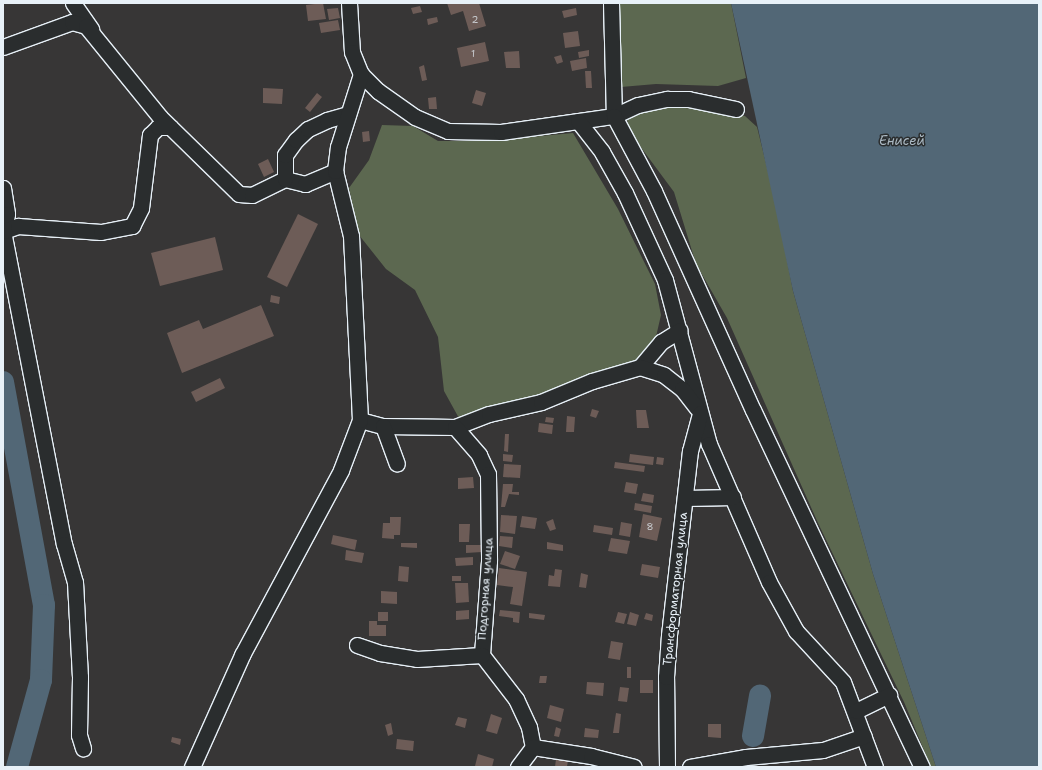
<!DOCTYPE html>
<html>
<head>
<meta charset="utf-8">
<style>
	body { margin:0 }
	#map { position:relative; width:1042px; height:770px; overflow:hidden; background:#373636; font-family:"Shantell Sans",sans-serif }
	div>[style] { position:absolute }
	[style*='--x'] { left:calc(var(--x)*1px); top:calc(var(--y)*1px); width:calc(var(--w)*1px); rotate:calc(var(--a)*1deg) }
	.green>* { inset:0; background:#5c6850 }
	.water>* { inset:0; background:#526776 }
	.river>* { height:22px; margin:-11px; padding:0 11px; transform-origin:11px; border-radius:11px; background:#526776 }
	.building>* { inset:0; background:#6d5c57 }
	.roads { filter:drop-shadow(1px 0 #e8f1f8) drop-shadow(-1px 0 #e8f1f8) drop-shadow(0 1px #e8f1f8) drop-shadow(0 -1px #e8f1f8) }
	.minor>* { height:15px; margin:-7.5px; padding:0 7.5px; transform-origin:7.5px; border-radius:7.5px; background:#2a2d2e }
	span { translate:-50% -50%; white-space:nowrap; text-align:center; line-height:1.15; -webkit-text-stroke:3px #2a2d2e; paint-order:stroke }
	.number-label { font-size:10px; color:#c9ccd0 }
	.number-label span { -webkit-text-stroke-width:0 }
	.street-label { font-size:12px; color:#e8f1f8 }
	.water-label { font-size:13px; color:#acbac4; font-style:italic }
	.frame { position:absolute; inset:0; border:4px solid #e8f1f8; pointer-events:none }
</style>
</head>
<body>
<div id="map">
	<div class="green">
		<div style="clip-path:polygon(617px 3px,731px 3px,746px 78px,718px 86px,656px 84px,621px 87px)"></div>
		<div style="clip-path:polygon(663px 105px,745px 116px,757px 127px,776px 204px,793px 291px,873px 574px,936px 767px,931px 767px,904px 702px,818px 523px,727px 318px,696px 264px,674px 192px,628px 130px,627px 112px)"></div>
		<div style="clip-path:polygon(382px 125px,413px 126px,438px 141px,488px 141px,573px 133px,618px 209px,655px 284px,661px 315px,655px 341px,636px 360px,609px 374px,460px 420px,444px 391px,438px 337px,415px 290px,386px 269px,359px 235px,349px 188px,369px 160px)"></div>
	</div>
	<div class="water">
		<div style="clip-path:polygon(731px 3px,1039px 3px,1039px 767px,936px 767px,873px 574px,793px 291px)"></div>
	</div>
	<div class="river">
		<div style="--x:3;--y:382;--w:227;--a:79.6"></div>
		<div style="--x:44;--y:605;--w:75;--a:92.3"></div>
		<div style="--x:41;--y:680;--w:90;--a:105.4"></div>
		<div style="--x:753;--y:736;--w:41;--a:-80.1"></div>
	</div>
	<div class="building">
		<div style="clip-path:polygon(323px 3px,326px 19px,308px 21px,306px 5px)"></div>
		<div style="clip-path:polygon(447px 3px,479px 3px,486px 26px,469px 31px,463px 11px,451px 15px)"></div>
		<div style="clip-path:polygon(420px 6px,422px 12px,413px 14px,411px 8px)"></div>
		<div style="clip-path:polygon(338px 8px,340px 18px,329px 20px,327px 9px)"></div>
		<div style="clip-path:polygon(576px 8px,577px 15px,564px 18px,562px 11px)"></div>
		<div style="clip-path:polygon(437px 17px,438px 22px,428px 25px,427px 19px)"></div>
		<div style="clip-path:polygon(338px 20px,340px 30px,321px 33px,319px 23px)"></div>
		<div style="clip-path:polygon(578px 31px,580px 46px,565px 48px,563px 33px)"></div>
		<div style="clip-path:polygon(485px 42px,489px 61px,461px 67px,457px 48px)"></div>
		<div style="clip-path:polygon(589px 50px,589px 56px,579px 58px,578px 52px)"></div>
		<div style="clip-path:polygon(519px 51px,520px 68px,506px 68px,504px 52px)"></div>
		<div style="clip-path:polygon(561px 55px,563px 62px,557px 64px,554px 57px)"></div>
		<div style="clip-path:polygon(586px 58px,587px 68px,572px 71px,570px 61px)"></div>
		<div style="clip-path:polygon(424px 65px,427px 80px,422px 81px,419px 67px)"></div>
		<div style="clip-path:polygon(585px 71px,591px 71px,592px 88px,586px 88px)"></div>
		<div style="clip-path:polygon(263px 88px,283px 89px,282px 104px,263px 103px)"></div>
		<div style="clip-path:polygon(476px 90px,486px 93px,482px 106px,472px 103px)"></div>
		<div style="clip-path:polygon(317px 93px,322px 97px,310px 112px,305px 108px)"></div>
		<div style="clip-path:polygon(436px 97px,437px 109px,429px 109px,428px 98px)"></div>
		<div style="clip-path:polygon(369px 131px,370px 141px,363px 142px,362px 132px)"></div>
		<div style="clip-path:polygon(268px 159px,274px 172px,264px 177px,258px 164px)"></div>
		<div style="clip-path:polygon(298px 214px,318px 224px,287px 287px,267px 277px)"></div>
		<div style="clip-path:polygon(215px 237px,223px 270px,160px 286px,151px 253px)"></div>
		<div style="clip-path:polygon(271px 295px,280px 297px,279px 304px,270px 302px)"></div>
		<div style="clip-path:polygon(261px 305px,274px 336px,182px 373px,167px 333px,199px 320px,203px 329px)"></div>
		<div style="clip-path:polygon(220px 378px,225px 388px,196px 402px,191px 392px)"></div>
		<div style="clip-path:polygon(592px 409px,599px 411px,596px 418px,590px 416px)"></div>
		<div style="clip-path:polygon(636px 410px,646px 410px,649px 428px,637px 428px)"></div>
		<div style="clip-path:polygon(567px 416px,575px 417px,574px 432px,566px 432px)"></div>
		<div style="clip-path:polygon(546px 417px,554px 418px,553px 423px,545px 422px)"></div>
		<div style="clip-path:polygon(539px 423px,553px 425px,552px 434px,538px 432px)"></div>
		<div style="clip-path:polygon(505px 434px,509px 434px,508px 452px,504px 451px)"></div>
		<div style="clip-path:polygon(503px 454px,513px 455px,512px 462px,503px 461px)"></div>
		<div style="clip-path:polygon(630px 454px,654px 457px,653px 465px,629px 462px)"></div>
		<div style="clip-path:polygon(657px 457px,664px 458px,663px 465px,656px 464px)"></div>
		<div style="clip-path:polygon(615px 462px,645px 466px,644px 472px,614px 468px)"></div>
		<div style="clip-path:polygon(504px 464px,521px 465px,520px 478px,503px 477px)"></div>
		<div style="clip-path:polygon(473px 477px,474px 488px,458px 489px,458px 478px)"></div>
		<div style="clip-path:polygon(626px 482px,638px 484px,636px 494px,624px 492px)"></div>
		<div style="clip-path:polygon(503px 484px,513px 484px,512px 492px,519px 492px,519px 495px,509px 494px,505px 507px,501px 507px)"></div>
		<div style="clip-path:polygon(643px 493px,654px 495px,653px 503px,641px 501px)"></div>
		<div style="clip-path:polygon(635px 503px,652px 506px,651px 513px,634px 510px)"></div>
		<div style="clip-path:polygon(643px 514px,662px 518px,657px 541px,639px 537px)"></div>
		<div style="clip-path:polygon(501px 515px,517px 516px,515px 534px,500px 532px)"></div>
		<div style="clip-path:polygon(522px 516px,537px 518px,535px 529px,520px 527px)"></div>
		<div style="clip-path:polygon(390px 517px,401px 517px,400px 535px,394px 535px,394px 539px,382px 538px,383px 523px,390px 523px)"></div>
		<div style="clip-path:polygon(553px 519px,556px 529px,550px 531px,546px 522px)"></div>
		<div style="clip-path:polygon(621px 522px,632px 524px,630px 537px,619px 535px)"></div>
		<div style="clip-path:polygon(459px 524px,470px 524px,469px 542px,459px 542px)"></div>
		<div style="clip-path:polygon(594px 525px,613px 528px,612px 535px,593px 532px)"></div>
		<div style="clip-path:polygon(333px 535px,357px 540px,355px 550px,331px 544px)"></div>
		<div style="clip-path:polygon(500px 536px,513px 537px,512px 548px,499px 546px)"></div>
		<div style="clip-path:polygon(611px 538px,630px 541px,627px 554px,608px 551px)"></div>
		<div style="clip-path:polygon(547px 542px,563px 545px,563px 551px,547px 549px)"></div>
		<div style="clip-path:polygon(401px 543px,417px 543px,417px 548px,401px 547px)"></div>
		<div style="clip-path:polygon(466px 545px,482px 545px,482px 552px,466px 553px)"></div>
		<div style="clip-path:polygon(346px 550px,364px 553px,362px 563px,345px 560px)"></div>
		<div style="clip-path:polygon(505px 551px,520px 556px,515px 569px,500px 564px)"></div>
		<div style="clip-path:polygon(473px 557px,473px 565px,456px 566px,455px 558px)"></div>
		<div style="clip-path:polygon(642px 564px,660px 567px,658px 578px,640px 575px)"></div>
		<div style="clip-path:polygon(399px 566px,409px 567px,408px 582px,398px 581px)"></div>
		<div style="clip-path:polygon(499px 568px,527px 572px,522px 606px,510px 604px,513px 587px,497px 585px)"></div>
		<div style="clip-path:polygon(555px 569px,562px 570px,560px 587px,548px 586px,549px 575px,554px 576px)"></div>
		<div style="clip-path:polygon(581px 573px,588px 575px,586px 588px,579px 587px)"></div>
		<div style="clip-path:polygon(452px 576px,461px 576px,461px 581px,452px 581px)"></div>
		<div style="clip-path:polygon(455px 583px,468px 583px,469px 602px,456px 603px)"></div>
		<div style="clip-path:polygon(381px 591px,397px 592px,397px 604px,381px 603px)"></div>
		<div style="clip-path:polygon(469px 610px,469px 619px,456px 620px,456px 611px)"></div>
		<div style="clip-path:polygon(500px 610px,520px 612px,519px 623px,513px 622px,513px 618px,499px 616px)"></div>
		<div style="clip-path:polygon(378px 612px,388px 612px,388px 621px,378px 621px)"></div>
		<div style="clip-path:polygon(618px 612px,627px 614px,624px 624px,615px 622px)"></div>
		<div style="clip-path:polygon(630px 612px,639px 615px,636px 626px,627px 624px)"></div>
		<div style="clip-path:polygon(529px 613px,545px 615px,544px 620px,529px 618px)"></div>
		<div style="clip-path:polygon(646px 613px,653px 615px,652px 621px,644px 619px)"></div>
		<div style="clip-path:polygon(369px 621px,377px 621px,377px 625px,386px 625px,386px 636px,369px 636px)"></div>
		<div style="clip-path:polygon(611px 641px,623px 643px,620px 660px,608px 658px)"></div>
		<div style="clip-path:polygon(627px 667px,631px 667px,631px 678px,627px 678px)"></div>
		<div style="clip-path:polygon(540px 676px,547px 676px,546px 683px,539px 683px)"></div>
		<div style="clip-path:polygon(640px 680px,653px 680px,653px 693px,640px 693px)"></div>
		<div style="clip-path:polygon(587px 682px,604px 683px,603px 696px,586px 694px)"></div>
		<div style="clip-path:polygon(620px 687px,629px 688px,627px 702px,618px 701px)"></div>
		<div style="clip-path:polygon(550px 705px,564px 709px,561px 722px,547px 718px)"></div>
		<div style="clip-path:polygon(616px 713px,621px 714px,619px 733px,613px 733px)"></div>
		<div style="clip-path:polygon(491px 714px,502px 718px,497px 734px,486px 731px)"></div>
		<div style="clip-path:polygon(458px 717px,467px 719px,465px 728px,455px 725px)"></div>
		<div style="clip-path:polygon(391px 723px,393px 734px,388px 736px,385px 725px)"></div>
		<div style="clip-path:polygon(708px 724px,721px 724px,721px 738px,708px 737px)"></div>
		<div style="clip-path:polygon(556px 727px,561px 729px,559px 737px,554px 736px)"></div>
		<div style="clip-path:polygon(585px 728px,599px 730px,598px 738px,584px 737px)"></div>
		<div style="clip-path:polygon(172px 737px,181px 739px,180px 745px,171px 742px)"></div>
		<div style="clip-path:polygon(397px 739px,414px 741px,413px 751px,396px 749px)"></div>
		<div style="clip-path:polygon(478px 754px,494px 759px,492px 767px,475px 766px)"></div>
		<div style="clip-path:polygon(556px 759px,568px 760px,567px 767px,555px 767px)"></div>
	</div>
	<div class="roads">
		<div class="minor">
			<div style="--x:73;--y:3;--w:32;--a:55"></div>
			<div style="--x:349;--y:3;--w:49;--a:86.5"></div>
			<div style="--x:352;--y:52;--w:24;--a:68"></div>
			<div style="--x:361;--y:74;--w:24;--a:45"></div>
			<div style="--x:378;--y:91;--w:45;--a:35.1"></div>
			<div style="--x:415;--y:117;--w:36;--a:23"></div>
			<div style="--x:448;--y:131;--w:53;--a:1.1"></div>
			<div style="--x:501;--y:132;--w:114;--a:-8.1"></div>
			<div style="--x:614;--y:116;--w:26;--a:-25"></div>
			<div style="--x:638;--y:105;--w:30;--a:-12"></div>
			<div style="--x:667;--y:99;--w:21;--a:0"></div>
			<div style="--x:688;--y:99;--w:49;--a:11.8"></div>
			<div style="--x:611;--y:3;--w:113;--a:88.5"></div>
			<div style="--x:614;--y:116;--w:85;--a:61.9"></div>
			<div style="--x:654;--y:191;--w:240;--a:65.7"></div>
			<div style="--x:753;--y:410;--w:395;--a:64.7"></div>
			<div style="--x:3;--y:47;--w:73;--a:-19.9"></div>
			<div style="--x:72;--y:22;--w:15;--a:16"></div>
			<div style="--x:86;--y:26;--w:117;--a:50.9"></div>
			<div style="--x:160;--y:117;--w:110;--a:44.3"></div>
			<div style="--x:239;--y:194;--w:13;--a:4"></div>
			<div style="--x:252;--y:195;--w:37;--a:-26"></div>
			<div style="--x:285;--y:179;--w:21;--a:14"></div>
			<div style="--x:305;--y:184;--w:33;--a:-23"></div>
			<div style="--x:578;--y:121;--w:39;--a:52"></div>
			<div style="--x:602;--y:152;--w:47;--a:60.7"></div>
			<div style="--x:625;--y:193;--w:96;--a:65.3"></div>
			<div style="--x:665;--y:280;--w:170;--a:75"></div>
			<div style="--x:709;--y:444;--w:150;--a:66.5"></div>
			<div style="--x:769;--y:582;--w:56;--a:61.1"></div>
			<div style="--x:796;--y:631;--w:69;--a:47.3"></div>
			<div style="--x:843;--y:682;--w:91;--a:69.4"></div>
			<div style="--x:285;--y:179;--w:24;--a:-90"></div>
			<div style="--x:285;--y:155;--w:19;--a:-54"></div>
			<div style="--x:296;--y:140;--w:16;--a:-43"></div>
			<div style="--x:308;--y:129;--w:21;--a:-25"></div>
			<div style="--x:327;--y:120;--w:22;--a:-16"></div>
			<div style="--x:3;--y:188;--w:26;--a:81"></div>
			<div style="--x:7;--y:214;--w:17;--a:100"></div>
			<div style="--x:3;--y:231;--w:319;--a:79"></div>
			<div style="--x:64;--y:544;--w:40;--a:74"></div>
			<div style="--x:75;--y:582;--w:95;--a:87"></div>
			<div style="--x:80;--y:677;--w:58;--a:91"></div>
			<div style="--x:79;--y:735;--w:14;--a:73"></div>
			<div style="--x:4;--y:231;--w:15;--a:-20"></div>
			<div style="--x:18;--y:226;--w:83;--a:4.1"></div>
			<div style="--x:101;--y:232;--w:32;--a:-11"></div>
			<div style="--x:132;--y:226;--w:20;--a:-63"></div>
			<div style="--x:141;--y:208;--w:74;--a:-83"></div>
			<div style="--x:150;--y:135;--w:11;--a:-45"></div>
			<div style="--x:158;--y:127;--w:12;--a:0"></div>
			<div style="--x:640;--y:367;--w:33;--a:-50"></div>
			<div style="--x:661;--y:342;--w:22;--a:-32"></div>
			<div style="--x:360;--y:420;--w:24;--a:15"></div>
			<div style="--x:383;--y:426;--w:72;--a:0.8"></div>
			<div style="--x:455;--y:427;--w:36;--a:-21"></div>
			<div style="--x:489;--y:414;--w:53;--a:-13"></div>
			<div style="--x:541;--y:402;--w:55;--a:-22.4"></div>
			<div style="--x:592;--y:381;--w:50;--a:-16.3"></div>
			<div style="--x:640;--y:367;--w:25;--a:18"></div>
			<div style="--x:664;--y:375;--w:23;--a:38"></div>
			<div style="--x:682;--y:389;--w:24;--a:52"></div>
			<div style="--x:383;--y:426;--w:40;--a:69.8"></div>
			<div style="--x:455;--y:427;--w:37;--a:49"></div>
			<div style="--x:479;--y:455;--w:21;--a:65"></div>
			<div style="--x:488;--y:474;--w:87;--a:89.3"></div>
			<div style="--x:489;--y:561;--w:94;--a:94.3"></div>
			<div style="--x:482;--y:655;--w:56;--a:52.3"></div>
			<div style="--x:516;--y:699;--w:31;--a:65"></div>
			<div style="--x:529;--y:727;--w:20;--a:79"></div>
			<div style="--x:533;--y:747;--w:25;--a:127"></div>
			<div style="--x:685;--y:498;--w:48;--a:-1.2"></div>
			<div style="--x:357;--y:645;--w:24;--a:19"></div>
			<div style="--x:380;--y:653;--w:37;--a:9"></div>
			<div style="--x:417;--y:659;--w:65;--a:-3.5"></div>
			<div style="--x:856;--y:711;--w:37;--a:-26"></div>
			<div style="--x:533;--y:747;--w:59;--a:8.8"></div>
			<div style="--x:591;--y:756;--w:44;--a:14.3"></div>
			<div style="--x:192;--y:767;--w:123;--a:-65.9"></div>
			<div style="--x:242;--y:655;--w:210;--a:-61.8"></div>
			<div style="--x:341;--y:470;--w:53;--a:-69.2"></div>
			<div style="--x:360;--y:420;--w:184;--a:-92.8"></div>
			<div style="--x:351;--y:236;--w:67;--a:-103.8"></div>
			<div style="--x:335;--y:171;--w:24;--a:-83"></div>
			<div style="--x:338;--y:147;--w:77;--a:-72.5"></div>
			<div style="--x:667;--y:767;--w:90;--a:-90.6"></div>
			<div style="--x:666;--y:677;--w:42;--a:-85.9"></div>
			<div style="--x:669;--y:635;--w:185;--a:-83.5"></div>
			<div style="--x:690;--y:451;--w:39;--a:-75"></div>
			<div style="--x:690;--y:767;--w:57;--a:-10.1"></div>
			<div style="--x:746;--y:757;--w:77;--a:-5.2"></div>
			<div style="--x:823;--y:750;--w:43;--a:-18.9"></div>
		</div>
	</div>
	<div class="number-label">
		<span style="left:475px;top:20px">2</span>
		<span style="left:473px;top:54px">1</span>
		<span style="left:650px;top:527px">8</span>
	</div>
	<div class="street-label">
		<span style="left:486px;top:589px;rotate:-86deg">Подгорная улица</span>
		<span style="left:676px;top:589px;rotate:-84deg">Трансформаторная улица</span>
	</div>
	<div class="water-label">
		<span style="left:902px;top:141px">Енисей</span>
	</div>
	<div class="frame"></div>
</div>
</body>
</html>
